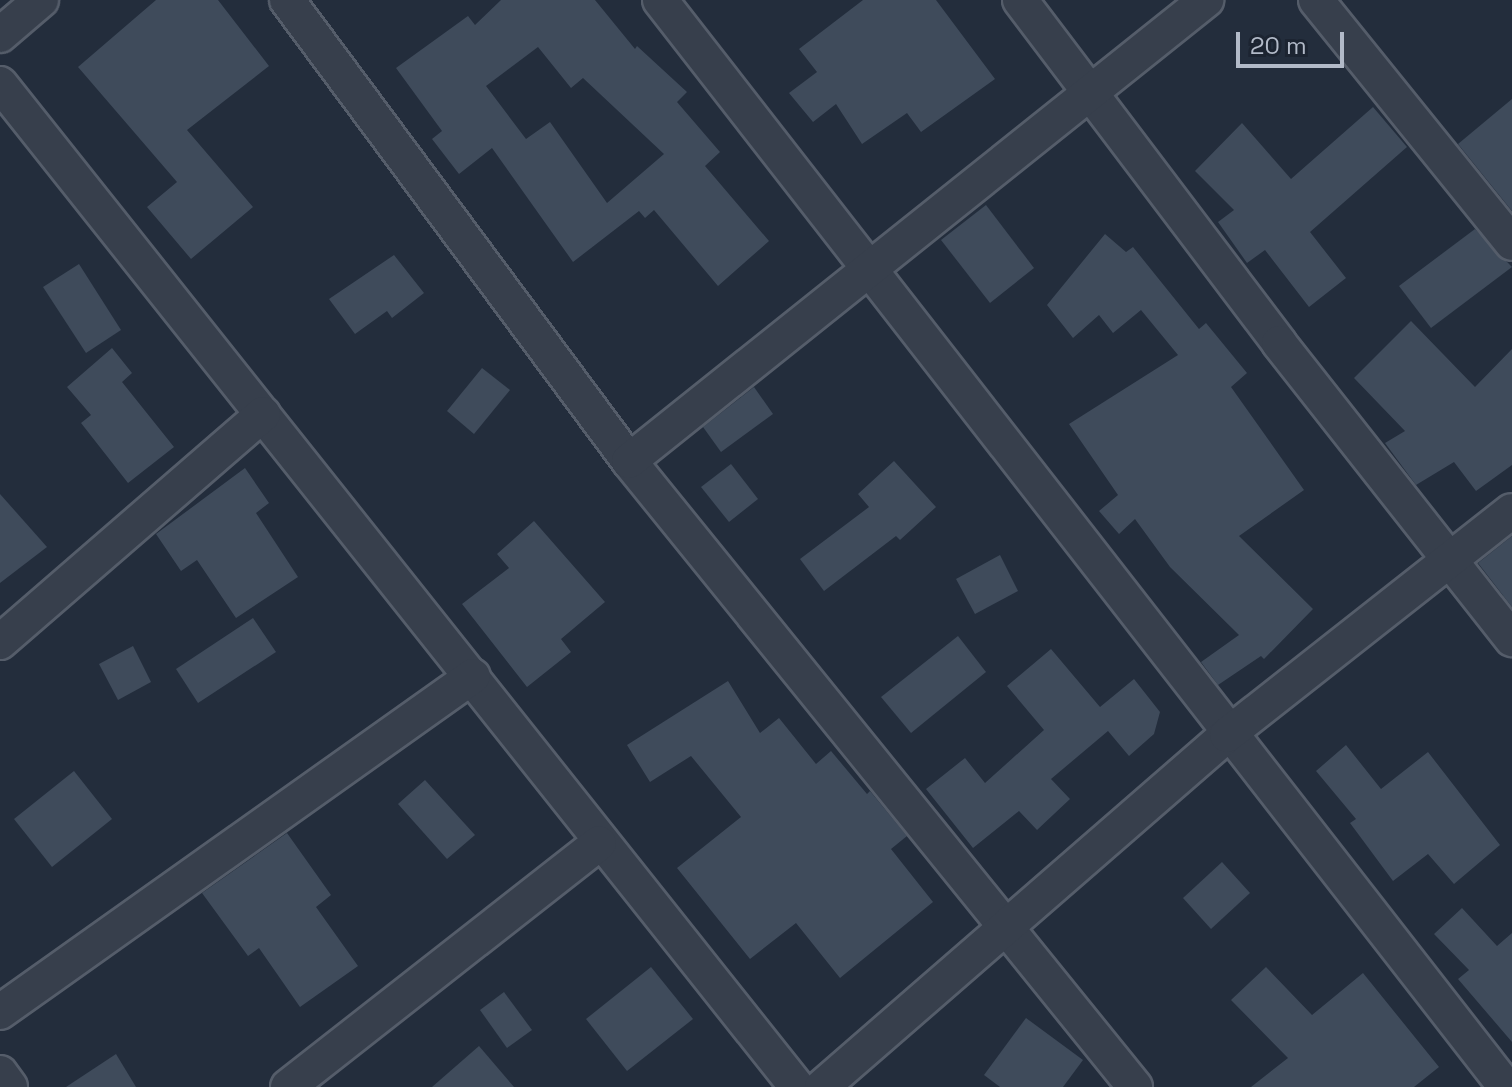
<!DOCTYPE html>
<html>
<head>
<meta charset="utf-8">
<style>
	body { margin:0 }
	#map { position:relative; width:1512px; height:1087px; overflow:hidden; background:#232d3c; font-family:"Space Grotesk",sans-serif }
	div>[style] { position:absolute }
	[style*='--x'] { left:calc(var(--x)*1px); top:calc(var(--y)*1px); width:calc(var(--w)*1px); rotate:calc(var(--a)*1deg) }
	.building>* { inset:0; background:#3f4b5b }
	.roads { filter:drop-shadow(2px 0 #555d6a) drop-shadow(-2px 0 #555d6a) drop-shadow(0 2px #555d6a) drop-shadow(0 -2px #555d6a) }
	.street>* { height:34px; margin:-17px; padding:0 17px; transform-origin:17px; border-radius:17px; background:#373f4c }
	span { translate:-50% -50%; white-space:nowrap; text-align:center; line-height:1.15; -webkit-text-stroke:6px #1c2431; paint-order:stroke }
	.scale { position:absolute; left:1236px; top:32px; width:108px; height:36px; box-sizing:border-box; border:4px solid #b2bac8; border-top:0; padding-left:10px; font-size:24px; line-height:28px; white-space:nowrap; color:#b2bac8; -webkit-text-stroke:6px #1c2431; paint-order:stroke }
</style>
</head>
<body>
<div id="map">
	<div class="building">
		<div style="clip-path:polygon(156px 0,218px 0,269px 66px,187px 130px,253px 207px,191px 259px,147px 207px,177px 182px,78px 67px)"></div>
		<div style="clip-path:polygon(evenodd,501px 0,595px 0,635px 49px,637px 46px,687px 92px,677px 102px,720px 152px,705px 166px,769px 241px,718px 286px,654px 210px,645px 218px,639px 211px,573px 262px,492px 148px,459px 174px,432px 139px,442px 131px,396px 68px,468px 16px,475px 25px,501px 0,538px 47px,571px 88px,583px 78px,664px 154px,607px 203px,550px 122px,526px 139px,486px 86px,538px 47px)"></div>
		<div style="clip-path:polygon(863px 0,936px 0,995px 79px,921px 132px,907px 113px,862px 144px,836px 104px,813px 122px,789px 93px,817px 72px,799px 49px)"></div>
		<div style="clip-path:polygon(1512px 99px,1512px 211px,1458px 144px)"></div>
		<div style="clip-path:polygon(1373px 107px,1407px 147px,1310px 232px,1346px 278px,1309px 307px,1265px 250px,1247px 263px,1218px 222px,1234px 210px,1195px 171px,1242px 123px,1291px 179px)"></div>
		<div style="clip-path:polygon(986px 205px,1034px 268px,990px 303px,941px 240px)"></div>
		<div style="clip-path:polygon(1475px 229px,1512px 267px,1431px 328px,1399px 286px)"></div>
		<div style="clip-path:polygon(1105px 234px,1126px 252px,1133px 247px,1199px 329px,1206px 323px,1247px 373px,1231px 387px,1304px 490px,1239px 536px,1313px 609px,1264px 659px,1261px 656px,1218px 685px,1201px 662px,1239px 635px,1170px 567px,1135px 519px,1119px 534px,1099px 511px,1118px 495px,1069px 424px,1178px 355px,1141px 310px,1113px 333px,1099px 315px,1073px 338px,1047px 305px)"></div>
		<div style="clip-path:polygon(394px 255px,424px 293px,392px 318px,387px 311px,355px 334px,329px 299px)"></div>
		<div style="clip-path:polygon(79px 264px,121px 330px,86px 353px,43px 287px)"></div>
		<div style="clip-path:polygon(1411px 321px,1475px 387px,1512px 349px,1512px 465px,1476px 491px,1454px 462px,1416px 485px,1385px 443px,1405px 431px,1354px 378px)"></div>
		<div style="clip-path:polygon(112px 348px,132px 373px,122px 382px,174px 447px,128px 483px,81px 423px,91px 415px,67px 387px)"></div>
		<div style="clip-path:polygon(482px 368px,510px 390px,474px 434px,447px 411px)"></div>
		<div style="clip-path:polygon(754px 387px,773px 414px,721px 452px,703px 427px)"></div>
		<div style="clip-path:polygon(894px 461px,936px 507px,900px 540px,896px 536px,824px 591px,800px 559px,869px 507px,858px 494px)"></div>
		<div style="clip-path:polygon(731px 464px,758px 499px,729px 522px,701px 487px)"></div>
		<div style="clip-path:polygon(245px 468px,269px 503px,256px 513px,298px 577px,236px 618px,197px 560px,181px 571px,156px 534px)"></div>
		<div style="clip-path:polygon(0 494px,47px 547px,0 583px)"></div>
		<div style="clip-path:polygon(534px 521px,605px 602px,561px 639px,571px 652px,527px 687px,462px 604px,509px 568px,497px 554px)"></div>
		<div style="clip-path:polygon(1512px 536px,1512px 607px,1478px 563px)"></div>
		<div style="clip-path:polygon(1000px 555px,1018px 591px,975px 614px,956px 579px)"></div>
		<div style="clip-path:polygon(253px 618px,276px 652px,198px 703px,176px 669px)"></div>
		<div style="clip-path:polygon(958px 636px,986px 672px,911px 733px,881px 697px)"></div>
		<div style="clip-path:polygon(133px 646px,151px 682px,118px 700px,99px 664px)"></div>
		<div style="clip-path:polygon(1051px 649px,1100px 707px,1134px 679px,1160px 712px,1154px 734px,1129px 756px,1108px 731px,1051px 779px,1070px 799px,1037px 830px,1019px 811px,973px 848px,926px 789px,965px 758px,985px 783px,1044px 730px,1007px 686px)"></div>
		<div style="clip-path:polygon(728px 681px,760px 733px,779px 718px,816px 764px,831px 751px,867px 794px,870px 791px,907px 836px,891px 849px,933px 902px,840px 978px,796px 923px,750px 959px,677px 868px,741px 817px,691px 756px,650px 782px,627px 745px)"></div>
		<div style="clip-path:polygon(1346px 745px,1381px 789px,1428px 752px,1500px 845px,1454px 884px,1428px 854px,1393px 881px,1350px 823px,1356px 819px,1316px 771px)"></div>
		<div style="clip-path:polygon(74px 771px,112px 819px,52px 867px,14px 819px)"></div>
		<div style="clip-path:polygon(425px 780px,475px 835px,447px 859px,398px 804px)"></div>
		<div style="clip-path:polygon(287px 833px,331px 895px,316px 907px,358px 966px,300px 1007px,259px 948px,248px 956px,202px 893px)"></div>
		<div style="clip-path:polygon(1222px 862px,1250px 893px,1211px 929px,1183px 898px)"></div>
		<div style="clip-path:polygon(1462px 908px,1497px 946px,1512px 933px,1512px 1042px,1458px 979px,1469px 970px,1434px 934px)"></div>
		<div style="clip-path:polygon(651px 967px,693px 1019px,627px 1071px,586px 1019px)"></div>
		<div style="clip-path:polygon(1266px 967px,1312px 1015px,1363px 973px,1439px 1067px,1414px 1087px,1251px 1087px,1288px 1058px,1231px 1000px)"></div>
		<div style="clip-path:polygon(504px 992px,532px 1030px,507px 1048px,480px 1010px)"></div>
		<div style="clip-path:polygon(1026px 1018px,1083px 1060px,1063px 1087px,1000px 1087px,984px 1075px)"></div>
		<div style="clip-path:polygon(479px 1046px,514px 1087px,432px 1087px)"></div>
		<div style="clip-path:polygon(116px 1054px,136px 1087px,66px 1087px)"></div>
	</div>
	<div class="roads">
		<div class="street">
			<div style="--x:287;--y:0;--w:574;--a:53.43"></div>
			<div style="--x:629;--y:461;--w:805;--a:51.05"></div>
			<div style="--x:660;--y:0;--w:1377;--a:52.11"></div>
			<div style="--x:1020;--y:0;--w:430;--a:52.9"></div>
			<div style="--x:1279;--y:343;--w:377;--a:51.8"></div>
			<div style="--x:1316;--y:0;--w:312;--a:51.1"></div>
			<div style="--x:0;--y:35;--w:54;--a:-40.5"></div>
			<div style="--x:0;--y:84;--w:1281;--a:51.53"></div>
			<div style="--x:629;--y:461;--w:739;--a:-38.62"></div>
			<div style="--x:0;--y:642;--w:348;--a:-40.9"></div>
			<div style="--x:0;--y:1012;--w:580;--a:-35.39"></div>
			<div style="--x:0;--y:1073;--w:17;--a:54"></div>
			<div style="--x:288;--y:1087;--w:395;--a:-38.1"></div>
			<div style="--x:822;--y:1087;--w:537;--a:-41"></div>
			<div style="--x:1227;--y:735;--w:362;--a:-38.2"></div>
		</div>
	</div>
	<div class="scale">20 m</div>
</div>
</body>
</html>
